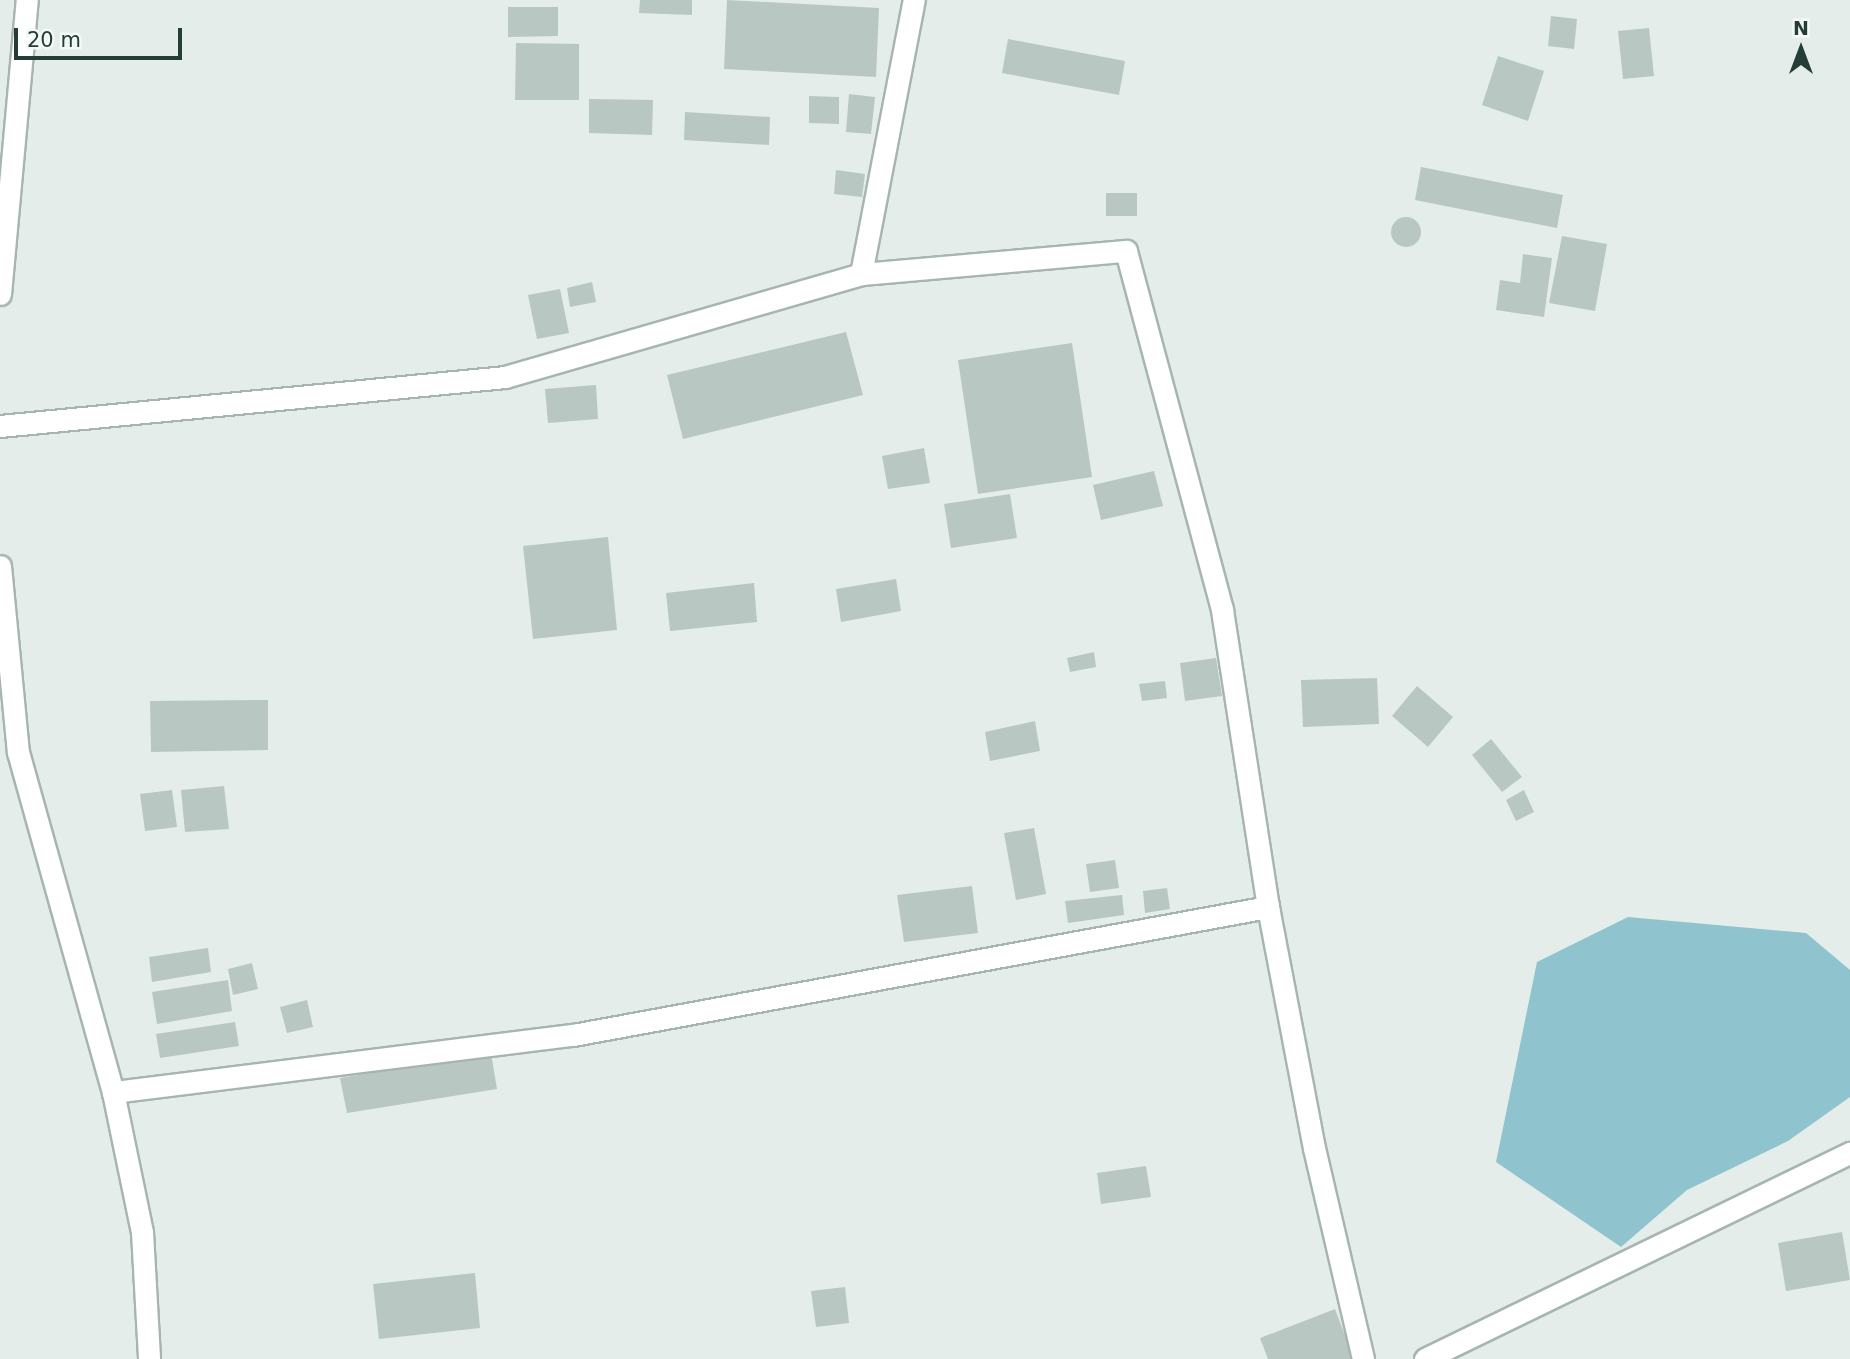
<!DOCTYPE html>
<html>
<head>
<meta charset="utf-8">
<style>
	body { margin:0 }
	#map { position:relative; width:1850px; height:1359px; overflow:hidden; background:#e4ede9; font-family:"DejaVu Sans",sans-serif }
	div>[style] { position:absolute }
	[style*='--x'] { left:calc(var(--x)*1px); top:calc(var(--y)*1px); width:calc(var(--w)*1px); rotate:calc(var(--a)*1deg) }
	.water>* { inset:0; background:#8fc4cf }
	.building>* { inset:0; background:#b9c7c2 }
	.round { border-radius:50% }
	.roads { filter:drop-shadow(2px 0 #a7b5b0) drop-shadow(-2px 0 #a7b5b0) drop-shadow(0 2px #a7b5b0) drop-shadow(0 -2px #a7b5b0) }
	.street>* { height:21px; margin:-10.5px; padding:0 10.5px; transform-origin:10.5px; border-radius:10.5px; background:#fff }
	span { translate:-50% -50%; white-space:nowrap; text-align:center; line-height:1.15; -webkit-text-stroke:6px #f4f9f7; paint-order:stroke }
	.north { position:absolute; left:1766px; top:14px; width:70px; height:70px; -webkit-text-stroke:5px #f4f9f7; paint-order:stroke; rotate:0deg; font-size:19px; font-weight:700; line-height:28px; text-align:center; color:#243d37 }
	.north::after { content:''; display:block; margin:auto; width:24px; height:32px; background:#243d37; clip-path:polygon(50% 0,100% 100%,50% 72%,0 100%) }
	.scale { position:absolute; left:14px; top:28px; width:168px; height:32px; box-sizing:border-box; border:4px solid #243d37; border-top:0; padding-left:9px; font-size:21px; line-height:24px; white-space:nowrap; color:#243d37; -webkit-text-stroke:5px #f4f9f7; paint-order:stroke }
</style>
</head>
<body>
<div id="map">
	<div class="water">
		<div style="clip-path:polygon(1628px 917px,1806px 933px,1850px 970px,1850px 1097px,1788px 1141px,1687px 1190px,1621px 1247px,1496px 1162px,1537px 962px)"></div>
	</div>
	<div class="building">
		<div style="clip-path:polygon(640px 0,692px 0,692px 15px,639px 13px)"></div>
		<div style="clip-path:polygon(727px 0,879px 8px,876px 77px,724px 69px)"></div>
		<div style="clip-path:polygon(508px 7px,558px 7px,558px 36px,508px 37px)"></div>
		<div style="clip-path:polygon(1551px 16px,1577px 19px,1574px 49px,1548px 46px)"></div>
		<div style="clip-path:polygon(1649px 28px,1654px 76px,1623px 79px,1618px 31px)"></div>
		<div style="clip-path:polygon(1008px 39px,1125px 61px,1119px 95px,1002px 73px)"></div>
		<div style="clip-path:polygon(516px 43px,579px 44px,579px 100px,515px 100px)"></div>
		<div style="clip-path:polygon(1498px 56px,1544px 71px,1528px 121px,1482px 105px)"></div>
		<div style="clip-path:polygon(849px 94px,875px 97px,871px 134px,846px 132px)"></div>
		<div style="clip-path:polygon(809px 96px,839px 97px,839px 124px,809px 123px)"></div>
		<div style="clip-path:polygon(589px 99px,653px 100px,652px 135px,589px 133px)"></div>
		<div style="clip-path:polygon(685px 112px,770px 117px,769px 145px,684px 140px)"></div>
		<div style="clip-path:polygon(1421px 167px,1563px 195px,1557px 228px,1415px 200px)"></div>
		<div style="clip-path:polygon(836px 170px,865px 174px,862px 197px,834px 194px)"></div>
		<div style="clip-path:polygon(1106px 193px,1137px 193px,1137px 216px,1106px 216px)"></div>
		<div class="round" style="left:1391px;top:217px;width:30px;height:30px"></div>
		<div style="clip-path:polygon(1562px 236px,1607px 244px,1595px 311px,1549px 303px)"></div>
		<div style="clip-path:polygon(1523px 254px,1552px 258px,1544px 317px,1496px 310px,1500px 280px,1520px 283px)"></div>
		<div style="clip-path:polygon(592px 282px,596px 302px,570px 307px,567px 288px)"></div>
		<div style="clip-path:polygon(560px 289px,569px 333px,537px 339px,528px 295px)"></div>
		<div style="clip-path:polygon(846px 332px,863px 395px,683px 439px,667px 375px)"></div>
		<div style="clip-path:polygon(1072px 343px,1092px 477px,978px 494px,958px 360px)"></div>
		<div style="clip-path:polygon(596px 385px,598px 419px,548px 423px,545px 389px)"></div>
		<div style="clip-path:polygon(924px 448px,930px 483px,888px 489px,882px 456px)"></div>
		<div style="clip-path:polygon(1154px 471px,1163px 506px,1101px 520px,1093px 485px)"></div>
		<div style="clip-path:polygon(1010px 494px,1017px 538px,951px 548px,944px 504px)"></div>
		<div style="clip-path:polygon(608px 537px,617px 630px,533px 639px,523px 546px)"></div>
		<div style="clip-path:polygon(896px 579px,901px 611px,841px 622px,836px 589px)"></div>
		<div style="clip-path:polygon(754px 583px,757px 622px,670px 631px,666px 593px)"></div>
		<div style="clip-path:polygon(1094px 652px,1096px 667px,1070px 672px,1067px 658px)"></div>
		<div style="clip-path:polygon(1216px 658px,1222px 696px,1185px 701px,1180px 663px)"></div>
		<div style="clip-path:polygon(1377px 678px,1379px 724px,1303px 727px,1301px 680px)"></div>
		<div style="clip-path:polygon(1165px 681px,1167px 698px,1142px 701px,1139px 684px)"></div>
		<div style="clip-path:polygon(1417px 686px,1453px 717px,1428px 747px,1392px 716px)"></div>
		<div style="clip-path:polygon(268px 700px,268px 750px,151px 752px,150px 701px)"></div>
		<div style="clip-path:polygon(1035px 721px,1040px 751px,990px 761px,985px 732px)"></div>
		<div style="clip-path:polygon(1491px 739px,1522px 777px,1502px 792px,1472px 755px)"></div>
		<div style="clip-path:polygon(224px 786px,229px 829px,185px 832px,181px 790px)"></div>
		<div style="clip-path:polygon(172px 790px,177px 827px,145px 831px,140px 794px)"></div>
		<div style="clip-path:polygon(1524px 790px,1534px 812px,1516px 821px,1506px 800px)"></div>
		<div style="clip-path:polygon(1034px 828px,1046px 894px,1016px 900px,1004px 833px)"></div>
		<div style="clip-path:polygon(1115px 860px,1119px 888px,1090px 892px,1086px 864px)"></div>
		<div style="clip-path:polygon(972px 886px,978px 933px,904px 942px,897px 895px)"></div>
		<div style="clip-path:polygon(1167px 888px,1170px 909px,1145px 913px,1143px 891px)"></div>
		<div style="clip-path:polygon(1122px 895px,1124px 915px,1068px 923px,1065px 901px)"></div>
		<div style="clip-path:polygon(208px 948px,211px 972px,152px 982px,149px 957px)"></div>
		<div style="clip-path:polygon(252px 963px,258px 989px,233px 995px,228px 969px)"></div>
		<div style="clip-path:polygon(228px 980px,232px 1011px,157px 1024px,152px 992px)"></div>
		<div style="clip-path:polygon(307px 1000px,313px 1027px,287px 1033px,280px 1007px)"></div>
		<div style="clip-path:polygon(235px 1022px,239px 1046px,160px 1058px,156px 1034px)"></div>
		<div style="clip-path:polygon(491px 1053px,497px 1089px,347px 1113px,340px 1078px)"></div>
		<div style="clip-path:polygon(1146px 1166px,1151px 1197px,1101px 1204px,1097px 1173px)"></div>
		<div style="clip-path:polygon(1842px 1232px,1850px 1280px,1786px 1291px,1778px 1243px)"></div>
		<div style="clip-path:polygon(475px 1273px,480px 1328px,379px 1339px,373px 1284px)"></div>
		<div style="clip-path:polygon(845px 1287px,849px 1323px,816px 1327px,811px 1291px)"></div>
		<div style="clip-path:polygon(1335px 1309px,1354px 1359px,1268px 1359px,1260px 1338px)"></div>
	</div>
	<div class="roads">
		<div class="street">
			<div style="--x:861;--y:274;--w:279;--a:-79.1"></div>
			<div style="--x:0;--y:294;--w:295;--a:-84.8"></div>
			<div style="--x:0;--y:426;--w:507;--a:-5.54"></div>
			<div style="--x:505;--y:377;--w:371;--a:-16.1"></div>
			<div style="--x:861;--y:274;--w:266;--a:-5"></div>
			<div style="--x:1126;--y:251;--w:372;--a:75"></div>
			<div style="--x:1222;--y:610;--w:301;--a:81.2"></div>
			<div style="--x:1268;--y:907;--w:245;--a:79.2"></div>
			<div style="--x:1314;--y:1148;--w:217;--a:76.9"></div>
			<div style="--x:0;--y:566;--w:187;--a:84.5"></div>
			<div style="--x:18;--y:752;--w:353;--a:74.4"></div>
			<div style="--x:113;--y:1092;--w:143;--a:78.3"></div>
			<div style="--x:142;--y:1232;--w:127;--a:86.8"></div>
			<div style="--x:113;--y:1092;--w:464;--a:-7.1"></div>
			<div style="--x:573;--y:1035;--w:707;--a:-10.44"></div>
			<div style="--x:1425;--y:1359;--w:472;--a:-25.9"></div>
		</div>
	</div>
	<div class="north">N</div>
	<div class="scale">20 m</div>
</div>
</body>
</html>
